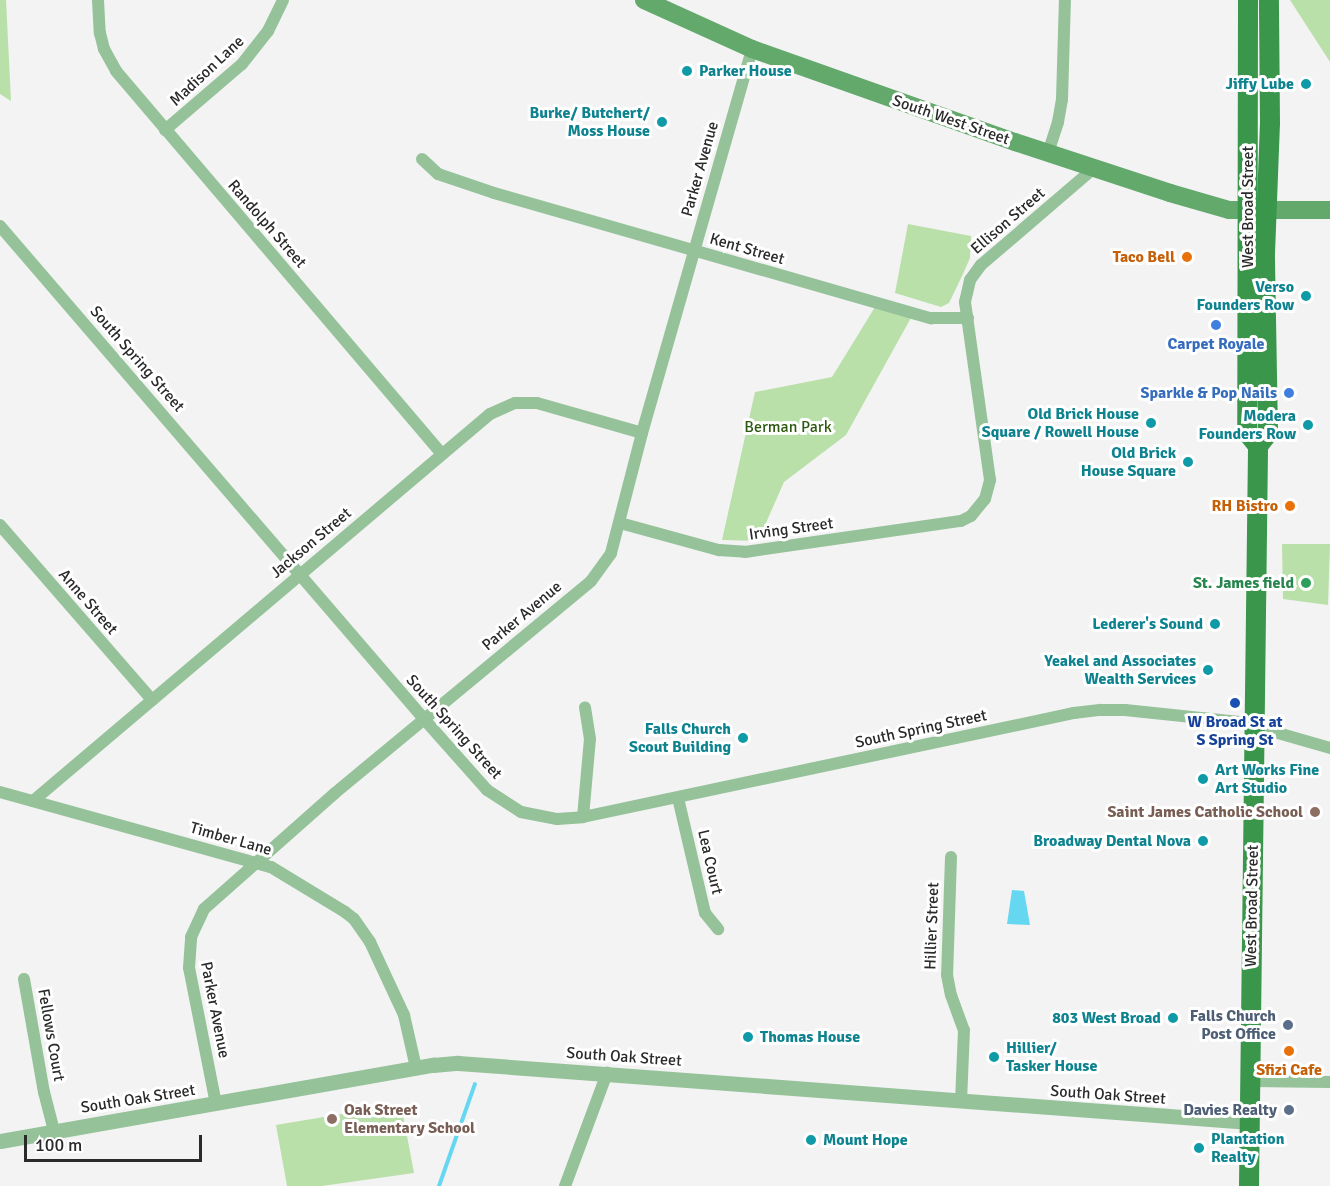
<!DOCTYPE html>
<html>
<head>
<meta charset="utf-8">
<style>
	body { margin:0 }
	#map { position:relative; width:1330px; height:1186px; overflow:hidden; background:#f3f3f4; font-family:Signika,sans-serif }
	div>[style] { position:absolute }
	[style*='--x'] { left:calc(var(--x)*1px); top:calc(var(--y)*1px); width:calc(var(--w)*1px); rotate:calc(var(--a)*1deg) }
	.green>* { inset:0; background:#bae0a9 }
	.water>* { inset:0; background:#66d7f1 }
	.stream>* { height:4px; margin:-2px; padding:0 2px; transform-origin:2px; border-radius:2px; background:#66d7f1 }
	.minor>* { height:12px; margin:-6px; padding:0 6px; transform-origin:6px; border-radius:6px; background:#95c299 }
	.tertiary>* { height:15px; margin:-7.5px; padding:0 7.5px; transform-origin:7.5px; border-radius:7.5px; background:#95c299 }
	.secondary>* { height:18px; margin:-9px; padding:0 9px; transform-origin:9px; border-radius:9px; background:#63a96c }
	.primary>* { height:20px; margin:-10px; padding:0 10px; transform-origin:10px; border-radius:10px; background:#39964a }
	.dots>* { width:16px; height:16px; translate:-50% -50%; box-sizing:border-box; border:3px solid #fff; border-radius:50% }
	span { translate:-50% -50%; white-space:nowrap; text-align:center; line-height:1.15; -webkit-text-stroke:6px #fff; paint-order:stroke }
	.street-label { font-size:16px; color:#2a2a2a }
	.culture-label { font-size:16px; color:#0d838f; font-weight:700 }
	.left { translate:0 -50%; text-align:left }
	.right { translate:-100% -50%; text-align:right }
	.food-label { font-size:16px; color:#c56008; font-weight:700 }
	.shop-label { font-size:16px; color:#366cbe; font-weight:700 }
	.park-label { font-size:16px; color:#2d580f }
	.leisure-label { font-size:16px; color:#27864d; font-weight:700 }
	.transit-label { font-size:16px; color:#164399; font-weight:700 }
	.education-label { font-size:16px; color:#785e54; font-weight:700 }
	.service-label { font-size:16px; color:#4e5e75; font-weight:700 }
	.scale { position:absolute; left:24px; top:1135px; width:178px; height:27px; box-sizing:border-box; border:3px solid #2a2a2a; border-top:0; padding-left:8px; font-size:18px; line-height:21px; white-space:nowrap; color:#2a2a2a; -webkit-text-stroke:4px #fff; paint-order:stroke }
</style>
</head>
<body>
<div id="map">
	<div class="green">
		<div style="clip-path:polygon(0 0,6px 0,11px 101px,0 94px)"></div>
		<div style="clip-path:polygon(1290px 0,1330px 0,1330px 62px)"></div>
		<div style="clip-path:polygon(908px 224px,971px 236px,970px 258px,963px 274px,949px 303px,941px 307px,895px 293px)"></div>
		<div style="clip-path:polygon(875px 307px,912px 316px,846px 435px,784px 482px,758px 541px,722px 540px,755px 392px,832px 377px)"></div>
		<div style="clip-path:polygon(1282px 544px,1330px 544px,1328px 605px,1283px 599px)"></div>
		<div style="clip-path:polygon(401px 1104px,414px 1173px,322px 1186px,287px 1186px,276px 1125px)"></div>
	</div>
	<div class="water">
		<div style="clip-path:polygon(1012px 890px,1024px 891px,1030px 925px,1007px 924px)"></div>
	</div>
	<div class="stream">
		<div style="--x:439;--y:1186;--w:108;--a:-70.6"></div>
	</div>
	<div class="minor">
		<div style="--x:98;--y:0;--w:33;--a:87"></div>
		<div style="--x:100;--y:33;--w:16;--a:76"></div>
		<div style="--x:104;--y:49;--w:25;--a:61"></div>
		<div style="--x:116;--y:71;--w:503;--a:49.6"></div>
		<div style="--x:165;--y:130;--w:101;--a:-40.6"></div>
		<div style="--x:242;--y:64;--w:42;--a:-51.8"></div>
		<div style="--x:268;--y:31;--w:34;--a:-64"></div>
		<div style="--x:1048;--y:153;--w:33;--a:-72"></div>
		<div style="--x:1058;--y:122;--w:23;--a:-80"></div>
		<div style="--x:1062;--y:99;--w:99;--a:-88.3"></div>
		<div style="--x:422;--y:159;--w:22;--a:43"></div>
		<div style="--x:438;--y:174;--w:59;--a:18.7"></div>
		<div style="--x:494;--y:193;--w:455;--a:16"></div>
		<div style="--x:931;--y:318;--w:37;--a:0"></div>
		<div style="--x:0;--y:226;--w:650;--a:49.3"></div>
		<div style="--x:424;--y:719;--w:95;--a:48.4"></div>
		<div style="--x:487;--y:790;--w:40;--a:32.9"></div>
		<div style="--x:521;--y:812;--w:37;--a:11"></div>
		<div style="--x:557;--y:819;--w:26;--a:-4"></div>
		<div style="--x:583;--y:817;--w:502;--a:-11.96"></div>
		<div style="--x:1074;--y:713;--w:26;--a:-7"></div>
		<div style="--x:1100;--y:710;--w:25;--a:0"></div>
		<div style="--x:1125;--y:710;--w:115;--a:6"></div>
		<div style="--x:1239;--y:722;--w:95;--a:15.9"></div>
		<div style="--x:620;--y:523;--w:103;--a:15.3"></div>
		<div style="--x:719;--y:550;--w:26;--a:4"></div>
		<div style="--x:745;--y:552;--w:218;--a:-8.2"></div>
		<div style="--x:961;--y:521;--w:11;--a:-27"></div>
		<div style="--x:971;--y:516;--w:22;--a:-51"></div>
		<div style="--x:985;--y:499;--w:20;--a:-75"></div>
		<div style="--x:990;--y:480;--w:180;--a:-98"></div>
		<div style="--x:965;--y:302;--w:23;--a:-77"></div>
		<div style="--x:970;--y:280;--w:19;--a:-54"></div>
		<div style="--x:981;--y:265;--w:149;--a:-40.6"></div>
		<div style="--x:0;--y:525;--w:232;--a:49"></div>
		<div style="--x:0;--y:792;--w:281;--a:15.5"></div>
		<div style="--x:271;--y:867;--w:87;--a:31.3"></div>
		<div style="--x:345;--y:912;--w:11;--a:38"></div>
		<div style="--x:354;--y:919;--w:28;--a:55"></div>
		<div style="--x:370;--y:942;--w:81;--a:65"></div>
		<div style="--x:404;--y:1015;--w:54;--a:77.2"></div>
		<div style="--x:678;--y:798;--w:118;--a:76.8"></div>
		<div style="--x:705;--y:913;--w:21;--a:51"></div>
		<div style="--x:33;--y:801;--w:599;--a:-40.26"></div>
		<div style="--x:490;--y:414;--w:27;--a:-24"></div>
		<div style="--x:515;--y:403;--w:22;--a:0"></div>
		<div style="--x:537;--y:403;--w:109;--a:15.9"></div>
		<div style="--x:583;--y:817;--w:78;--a:-84.9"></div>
		<div style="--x:590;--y:739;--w:32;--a:-99"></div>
		<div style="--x:951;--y:857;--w:118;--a:91.9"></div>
		<div style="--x:947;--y:975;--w:20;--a:79"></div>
		<div style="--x:951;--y:995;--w:37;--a:70"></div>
		<div style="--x:964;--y:1030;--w:71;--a:92.4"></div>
		<div style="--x:24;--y:979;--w:115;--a:80"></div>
		<div style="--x:44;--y:1092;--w:40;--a:75.6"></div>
		<div style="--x:1250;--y:1081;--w:80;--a:0.7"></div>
		<div style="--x:216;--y:1104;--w:139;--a:-101.2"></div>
		<div style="--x:189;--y:968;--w:31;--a:-86"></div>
		<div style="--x:191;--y:937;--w:31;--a:-65"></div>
		<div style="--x:204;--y:909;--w:175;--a:-41.5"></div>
		<div style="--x:335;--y:793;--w:332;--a:-39.6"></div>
		<div style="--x:591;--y:581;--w:34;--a:-54"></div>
		<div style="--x:611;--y:553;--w:124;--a:-75.5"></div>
		<div style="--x:642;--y:433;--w:399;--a:-74"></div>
		<div style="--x:565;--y:1186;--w:121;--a:-69.6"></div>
	</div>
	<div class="tertiary">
		<div style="--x:0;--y:1141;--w:440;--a:-10"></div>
		<div style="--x:433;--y:1065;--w:25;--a:-5"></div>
		<div style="--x:458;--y:1063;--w:794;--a:4.26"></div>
	</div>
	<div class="secondary">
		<div style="--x:644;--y:0;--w:119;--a:24.4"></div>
		<div style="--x:752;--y:49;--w:279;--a:19.5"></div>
		<div style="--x:1015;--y:142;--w:163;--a:18.2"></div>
		<div style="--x:1170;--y:193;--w:61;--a:16.1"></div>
		<div style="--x:1229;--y:210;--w:101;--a:0"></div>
	</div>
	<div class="primary">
		<div style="--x:1248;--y:0;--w:432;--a:90.1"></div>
		<div style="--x:1247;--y:432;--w:18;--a:52"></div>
		<div style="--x:1249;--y:1186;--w:740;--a:-89.3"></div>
		<div style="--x:1258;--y:446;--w:16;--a:-52"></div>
		<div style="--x:1268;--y:433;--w:180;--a:-91"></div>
		<div style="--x:1265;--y:253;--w:130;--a:-87.8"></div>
		<div style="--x:1270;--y:123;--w:123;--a:-90.5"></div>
	</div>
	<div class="dots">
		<div style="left:687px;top:71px;background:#0f9aa8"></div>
		<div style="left:1306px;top:84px;background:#0f9aa8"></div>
		<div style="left:662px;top:122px;background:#0f9aa8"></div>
		<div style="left:1187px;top:257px;background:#e8710a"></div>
		<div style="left:1306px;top:296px;background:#0f9aa8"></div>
		<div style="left:1216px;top:325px;background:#3f7fe0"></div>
		<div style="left:1289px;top:393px;background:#3f7fe0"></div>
		<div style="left:1151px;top:423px;background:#0f9aa8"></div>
		<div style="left:1308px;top:425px;background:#0f9aa8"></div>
		<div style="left:1188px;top:462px;background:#0f9aa8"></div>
		<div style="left:1290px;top:506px;background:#e8710a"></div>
		<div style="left:1306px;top:583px;background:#2e9e5b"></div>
		<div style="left:1215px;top:624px;background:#0f9aa8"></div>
		<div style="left:1208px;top:670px;background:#0f9aa8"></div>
		<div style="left:1235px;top:703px;background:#1a4fb4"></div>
		<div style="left:743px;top:738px;background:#0f9aa8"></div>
		<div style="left:1203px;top:779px;background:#0f9aa8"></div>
		<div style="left:1315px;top:812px;background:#8d6e63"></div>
		<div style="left:1203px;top:841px;background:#0f9aa8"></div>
		<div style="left:1173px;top:1018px;background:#0f9aa8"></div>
		<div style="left:1288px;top:1025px;background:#5c6f8a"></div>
		<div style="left:748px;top:1037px;background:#0f9aa8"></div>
		<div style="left:1289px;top:1051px;background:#e8710a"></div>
		<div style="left:994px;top:1057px;background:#0f9aa8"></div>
		<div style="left:1289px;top:1110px;background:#5c6f8a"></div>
		<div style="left:332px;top:1119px;background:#8d6e63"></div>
		<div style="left:811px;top:1140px;background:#0f9aa8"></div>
		<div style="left:1199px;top:1148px;background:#0f9aa8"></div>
	</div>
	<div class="street-label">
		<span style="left:207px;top:71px;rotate:-43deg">Madison Lane</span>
		<span style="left:951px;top:120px;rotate:19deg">South West Street</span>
		<span style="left:700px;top:169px;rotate:-74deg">Parker Avenue</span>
		<span style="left:1248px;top:207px;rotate:-90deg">West Broad Street</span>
		<span style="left:1008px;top:221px;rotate:-41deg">Ellison Street</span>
		<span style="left:267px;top:224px;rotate:49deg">Randolph Street</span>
		<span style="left:747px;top:249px;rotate:16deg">Kent Street</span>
		<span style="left:137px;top:359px;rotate:49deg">South Spring Street</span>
		<span style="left:791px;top:529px;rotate:-8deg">Irving Street</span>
		<span style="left:311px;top:543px;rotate:-40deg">Jackson Street</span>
		<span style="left:88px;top:602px;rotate:49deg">Anne Street</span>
		<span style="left:522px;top:616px;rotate:-40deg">Parker Avenue</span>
		<span style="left:454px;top:727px;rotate:48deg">South Spring Street</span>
		<span style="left:921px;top:729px;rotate:-12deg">South Spring Street</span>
		<span style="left:231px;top:839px;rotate:16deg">Timber Lane</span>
		<span style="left:710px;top:862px;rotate:77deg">Lea Court</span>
		<span style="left:1252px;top:906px;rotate:-89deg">West Broad Street</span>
		<span style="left:932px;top:926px;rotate:-88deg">Hillier Street</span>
		<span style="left:215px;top:1010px;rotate:79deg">Parker Avenue</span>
		<span style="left:51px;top:1035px;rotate:80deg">Fellows Court</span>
		<span style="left:624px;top:1057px;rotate:4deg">South Oak Street</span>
		<span style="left:1108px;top:1095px;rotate:4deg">South Oak Street</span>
		<span style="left:138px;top:1099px;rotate:-9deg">South Oak Street</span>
	</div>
	<div class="culture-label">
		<span class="left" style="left:699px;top:71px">Parker House</span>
		<span class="right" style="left:1294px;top:84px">Jiffy Lube</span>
		<span class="right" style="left:650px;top:122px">Burke/ Butchert/<br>Moss House</span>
		<span class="right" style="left:1294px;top:296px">Verso<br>Founders Row</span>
		<span class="right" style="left:1139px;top:423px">Old Brick House<br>Square / Rowell House</span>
		<span class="right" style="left:1296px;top:425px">Modera<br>Founders Row</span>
		<span class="right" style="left:1176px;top:462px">Old Brick<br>House Square</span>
		<span class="right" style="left:1203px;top:624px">Lederer's Sound</span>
		<span class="right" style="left:1196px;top:670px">Yeakel and Associates<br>Wealth Services</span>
		<span class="right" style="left:731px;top:738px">Falls Church<br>Scout Building</span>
		<span class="left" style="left:1215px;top:779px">Art Works Fine<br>Art Studio</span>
		<span class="right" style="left:1191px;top:841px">Broadway Dental Nova</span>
		<span class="right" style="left:1161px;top:1018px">803 West Broad</span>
		<span class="left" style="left:760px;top:1037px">Thomas House</span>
		<span class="left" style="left:1006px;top:1057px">Hillier/<br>Tasker House</span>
		<span class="left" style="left:1211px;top:1148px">Plantation<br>Realty</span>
		<span class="left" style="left:823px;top:1140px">Mount Hope</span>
	</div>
	<div class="food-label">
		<span class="right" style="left:1175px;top:257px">Taco Bell</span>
		<span class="right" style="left:1278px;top:506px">RH Bistro</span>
		<span style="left:1289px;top:1070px">Sfizi Cafe</span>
	</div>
	<div class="shop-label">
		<span style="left:1216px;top:344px">Carpet Royale</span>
		<span class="right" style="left:1277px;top:393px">Sparkle &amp; Pop Nails</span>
	</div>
	<div class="park-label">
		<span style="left:788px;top:427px">Berman Park</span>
	</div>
	<div class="leisure-label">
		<span class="right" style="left:1294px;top:583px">St. James field</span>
	</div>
	<div class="transit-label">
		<span style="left:1235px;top:731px">W Broad St at<br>S Spring St</span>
	</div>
	<div class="education-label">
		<span class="right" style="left:1303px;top:812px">Saint James Catholic School</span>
		<span class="left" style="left:344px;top:1119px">Oak Street<br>Elementary School</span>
	</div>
	<div class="service-label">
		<span class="right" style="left:1276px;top:1025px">Falls Church<br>Post Office</span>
		<span class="right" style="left:1277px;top:1110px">Davies Realty</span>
	</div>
	<div class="scale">100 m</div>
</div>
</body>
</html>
